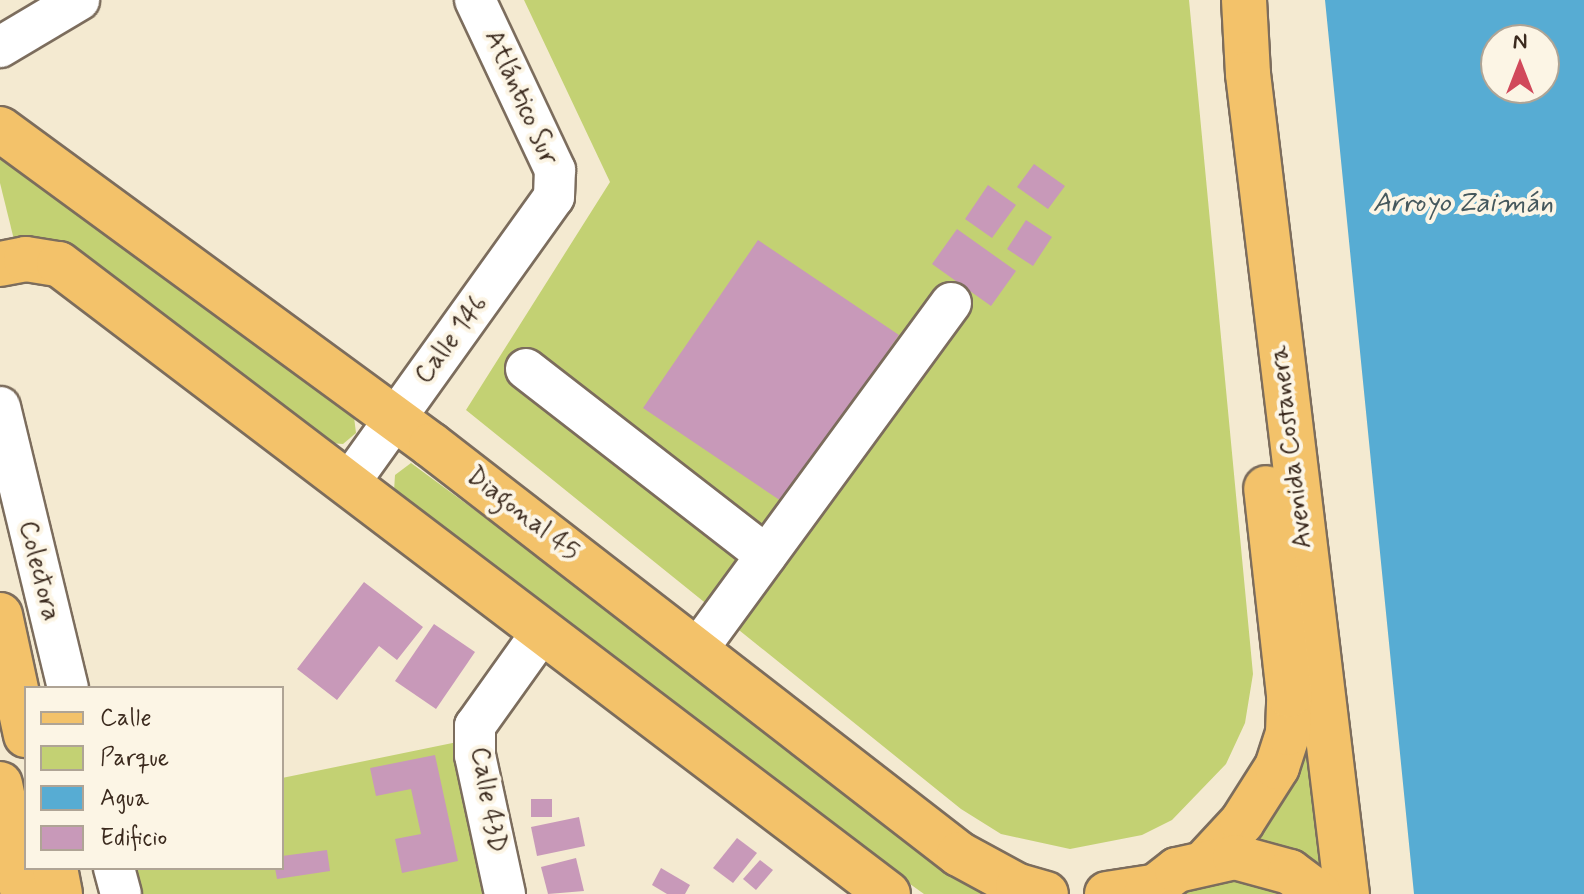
<!DOCTYPE html>
<html>
<head>
<meta charset="utf-8">
<style>
	body { margin:0 }
	#map { position:relative; width:1584px; height:894px; overflow:hidden; background:#f4ead1; font-family:Mynerve,sans-serif }
	div>[style] { position:absolute }
	[style*='--x'] { left:calc(var(--x)*1px); top:calc(var(--y)*1px); width:calc(var(--w)*1px); rotate:calc(var(--a)*1deg) }
	.green>* { inset:0; background:#c3d173 }
	.water>* { inset:0; background:#57acd3 }
	.building>* { inset:0; background:#c899b9 }
	.roads { filter:drop-shadow(2px 0 #7c6d5d) drop-shadow(-2px 0 #7c6d5d) drop-shadow(0 2px #7c6d5d) drop-shadow(0 -2px #7c6d5d) }
	.minor>* { height:40px; margin:-20px; padding:0 20px; transform-origin:20px; border-radius:20px; background:#fff }
	.major>* { height:44px; margin:-22px; padding:0 22px; transform-origin:22px; border-radius:22px; background:#f3c26a }
	span { translate:-50% -50%; white-space:nowrap; text-align:center; line-height:1.15; -webkit-text-stroke:8px #fcf5e5; paint-order:stroke }
	.street-label { font-size:26px; color:#3b2a1e }
	.water-label { font-size:28px; color:#45585d; font-style:italic }
	.legend { position:absolute; left:24px; top:686px; width:260px; height:184px; box-sizing:border-box; background:#fcf5e5; border:2px solid #afa495; margin:0; padding:10px 14px; list-style:none; font-size:24px; color:#3b2a1e }
	.legend li { display:flex; align-items:center; gap:16px; height:40px }
	.legend b { width:40px; border:2px solid #afa495 }
	.north { position:absolute; left:1480px; top:24px; width:80px; height:80px; box-sizing:border-box; background:#fcf5e5; border:2px solid #afa495; border-radius:50%; rotate:0deg; font-size:22px; font-weight:700; line-height:32px; text-align:center; color:#3b2a1e }
	.north::after { content:''; display:block; margin:auto; width:28px; height:36px; background:#d1495b; clip-path:polygon(50% 0,100% 100%,50% 72%,0 100%) }
</style>
</head>
<body>
<div id="map">
	<div class="green">
		<div style="clip-path:polygon(524px 0,1189px 0,1253px 674px,1245px 723px,1226px 764px,1172px 820px,1142px 835px,1070px 849px,1001px 834px,961px 809px,466px 410px,610px 182px)"></div>
		<div style="clip-path:polygon(0 147px,354px 417px,356px 433px,343px 444px,330px 443px,17px 252px,0 183px)"></div>
		<div style="clip-path:polygon(411px 463px,624px 620px,1005px 894px,924px 894px,825px 823px,394px 491px,395px 475px)"></div>
		<div style="clip-path:polygon(1303px 694px,1331px 878px,1287px 848px,1243px 842px)"></div>
		<div style="clip-path:polygon(472px 739px,507px 894px,142px 894px,136px 868px,282px 868px,282px 778px)"></div>
		<div style="clip-path:polygon(1240px 874px,1296px 894px,1170px 894px)"></div>
	</div>
	<div class="water">
		<div style="clip-path:polygon(evenodd,1325px 0,1584px 0,1584px 894px,1414px 894px,1325px 0,1496px 40px,1544px 40px,1544px 88px,1496px 88px,1496px 40px)"></div>
	</div>
	<div class="building">
		<div style="clip-path:polygon(1034px 164px,1065px 186px,1048px 209px,1017px 187px)"></div>
		<div style="clip-path:polygon(988px 185px,1016px 205px,992px 238px,965px 219px)"></div>
		<div style="clip-path:polygon(1026px 220px,1052px 237px,1033px 266px,1007px 249px)"></div>
		<div style="clip-path:polygon(957px 229px,1016px 271px,991px 306px,932px 264px)"></div>
		<div style="clip-path:polygon(758px 240px,899px 335px,784px 503px,643px 408px)"></div>
		<div style="clip-path:polygon(364px 582px,423px 627px,397px 660px,379px 646px,337px 700px,297px 669px)"></div>
		<div style="clip-path:polygon(434px 624px,475px 652px,436px 709px,395px 681px)"></div>
		<div style="clip-path:polygon(435px 755px,458px 861px,402px 873px,395px 839px,421px 834px,411px 789px,376px 796px,370px 768px)"></div>
		<div style="clip-path:polygon(531px 799px,552px 799px,552px 817px,531px 817px)"></div>
		<div style="clip-path:polygon(579px 817px,585px 846px,537px 856px,531px 827px)"></div>
		<div style="clip-path:polygon(737px 838px,757px 853px,733px 883px,713px 868px)"></div>
		<div style="clip-path:polygon(327px 850px,330px 871px,277px 879px,275px 868px,282px 868px,282px 856px)"></div>
		<div style="clip-path:polygon(576px 858px,584px 891px,548px 894px,541px 867px)"></div>
		<div style="clip-path:polygon(760px 860px,773px 870px,756px 890px,743px 879px)"></div>
		<div style="clip-path:polygon(661px 868px,690px 885px,685px 894px,667px 894px,652px 885px)"></div>
	</div>
	<div class="roads">
		<div class="minor">
			<div style="--x:0;--y:47;--w:92;--a:-30.7"></div>
			<div style="--x:526;--y:369;--w:304;--a:37.8"></div>
			<div style="--x:0;--y:407;--w:289;--a:76.4"></div>
			<div style="--x:349;--y:483;--w:352;--a:-54.4"></div>
			<div style="--x:554;--y:197;--w:27;--a:-88"></div>
			<div style="--x:555;--y:170;--w:188;--a:-115.2"></div>
			<div style="--x:697;--y:650;--w:430;--a:-53.8"></div>
			<div style="--x:114;--y:868;--w:27;--a:75"></div>
			<div style="--x:505;--y:894;--w:142;--a:-102.2"></div>
			<div style="--x:475;--y:755;--w:29;--a:-90"></div>
			<div style="--x:475;--y:726;--w:115;--a:-54.5"></div>
		</div>
		<div class="major">
			<div style="--x:1244;--y:0;--w:74;--a:86.9"></div>
			<div style="--x:1248;--y:74;--w:826;--a:83.12"></div>
			<div style="--x:0;--y:129;--w:534;--a:36.25"></div>
			<div style="--x:431;--y:445;--w:668;--a:37.76"></div>
			<div style="--x:959;--y:854;--w:67;--a:28.5"></div>
			<div style="--x:1018;--y:886;--w:29;--a:16"></div>
			<div style="--x:0;--y:264;--w:26;--a:-11"></div>
			<div style="--x:26;--y:259;--w:33;--a:9"></div>
			<div style="--x:59;--y:264;--w:1041;--a:37.23"></div>
			<div style="--x:0;--y:615;--w:123;--a:77.8"></div>
			<div style="--x:0;--y:784;--w:112;--a:78.2"></div>
			<div style="--x:1206;--y:861;--w:53;--a:-47.3"></div>
			<div style="--x:1242;--y:822;--w:65;--a:-57.5"></div>
			<div style="--x:1277;--y:767;--w:36;--a:-72"></div>
			<div style="--x:1288;--y:733;--w:38;--a:-88"></div>
			<div style="--x:1289;--y:695;--w:208;--a:-96.3"></div>
			<div style="--x:55;--y:868;--w:26;--a:79"></div>
			<div style="--x:1107;--y:894;--w:46;--a:-8.8"></div>
			<div style="--x:1146;--y:894;--w:39;--a:-38"></div>
			<div style="--x:1177;--y:870;--w:59;--a:-12.6"></div>
			<div style="--x:1235;--y:857;--w:57;--a:15.3"></div>
			<div style="--x:1290;--y:872;--w:36;--a:37"></div>
		</div>
	</div>
	<div class="street-label">
		<span style="left:520px;top:98px;rotate:66deg">Atlántico Sur</span>
		<span style="left:452px;top:340px;rotate:-54deg">Calle 146</span>
		<span style="left:1292px;top:447px;rotate:-97deg">Avenida Costanera</span>
		<span style="left:522px;top:515px;rotate:38deg">Diagonal 45</span>
		<span style="left:38px;top:571px;rotate:76deg">Colectora</span>
		<span style="left:487px;top:800px;rotate:80deg">Calle 43D</span>
	</div>
	<div class="water-label">
		<span style="left:1463px;top:204px">Arroyo Zaimán</span>
	</div>
	<ul class="legend">
	<li><b style="height:10px;background:#f3c26a"></b>Calle</li>
	<li><b style="height:22px;background:#c3d173"></b>Parque</li>
	<li><b style="height:22px;background:#57acd3"></b>Agua</li>
	<li><b style="height:22px;background:#c899b9"></b>Edificio</li>
	</ul>
	<div class="north">N</div>
</div>
</body>
</html>
